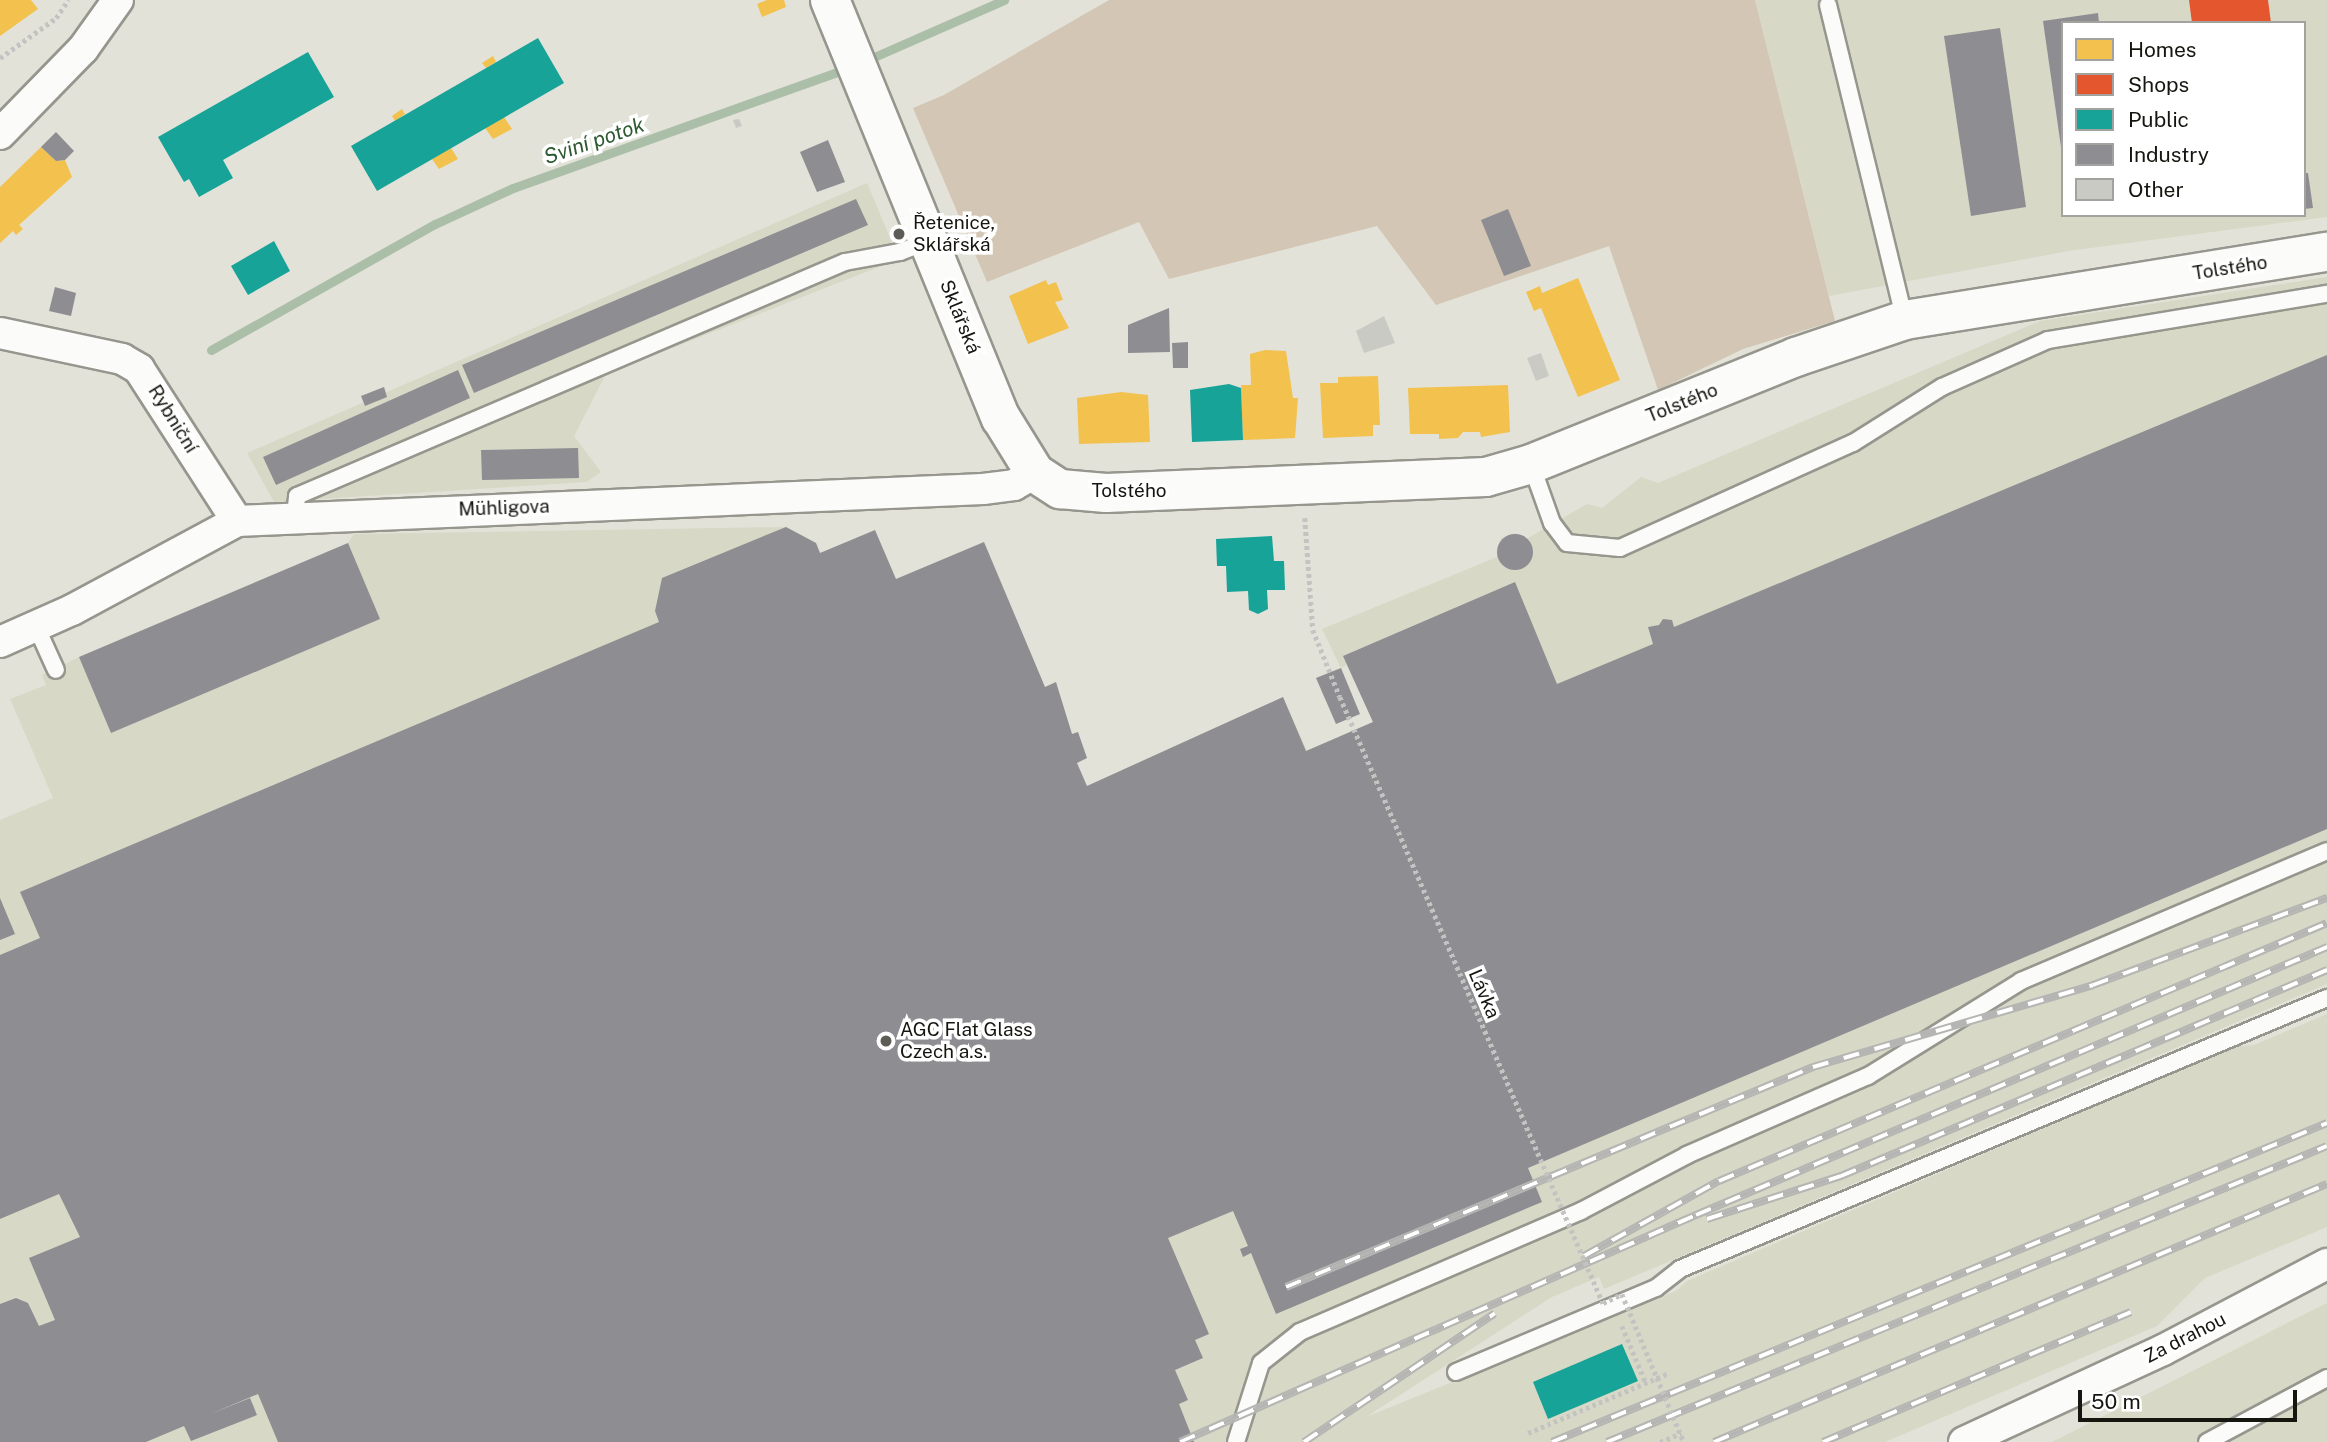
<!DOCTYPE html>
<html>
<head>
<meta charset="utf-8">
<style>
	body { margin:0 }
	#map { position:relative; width:2327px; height:1442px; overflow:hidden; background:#e2e2d8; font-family:"Public Sans",sans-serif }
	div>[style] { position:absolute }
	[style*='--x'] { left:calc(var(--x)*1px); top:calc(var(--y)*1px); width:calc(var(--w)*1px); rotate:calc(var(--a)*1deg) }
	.built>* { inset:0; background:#d8d8c6 }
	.green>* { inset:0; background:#d3c6b4 }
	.homes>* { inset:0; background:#f2c14e }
	.shops>* { inset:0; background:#e4572e }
	.public>* { inset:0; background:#17a398 }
	.industry>* { inset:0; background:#8d8d92 }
	.round { border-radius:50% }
	.stream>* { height:9px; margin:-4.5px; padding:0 4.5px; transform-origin:4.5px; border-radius:4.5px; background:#aabea8 }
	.building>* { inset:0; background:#c9cac3 }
	.path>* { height:4.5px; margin-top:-2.25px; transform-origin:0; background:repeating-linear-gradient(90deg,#c3c3c1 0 3.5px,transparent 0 7px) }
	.roads { filter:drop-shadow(2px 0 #96968e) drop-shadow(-2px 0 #96968e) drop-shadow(0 2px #96968e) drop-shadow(0 -2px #96968e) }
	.lane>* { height:16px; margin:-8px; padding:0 8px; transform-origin:8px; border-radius:8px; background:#fbfbf9 }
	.street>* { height:30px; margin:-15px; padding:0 15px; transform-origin:15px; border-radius:15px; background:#fbfbf9 }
	.secondary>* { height:38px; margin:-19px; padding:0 19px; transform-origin:19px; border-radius:19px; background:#fbfbf9 }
	.rail>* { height:8px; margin-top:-4px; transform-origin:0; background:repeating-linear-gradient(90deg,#fff 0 16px,#b5b5b3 0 32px); box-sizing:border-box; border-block:2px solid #b5b5b3 }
	.path-bridge>* { height:4.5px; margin-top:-2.25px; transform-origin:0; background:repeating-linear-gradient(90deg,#c3c3c1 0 3.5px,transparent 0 7px) }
	.dots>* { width:19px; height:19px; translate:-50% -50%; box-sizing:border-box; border:4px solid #fff; border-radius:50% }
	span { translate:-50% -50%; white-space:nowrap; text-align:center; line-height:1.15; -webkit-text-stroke:7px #fff; paint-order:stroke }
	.poi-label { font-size:19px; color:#161610 }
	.left { translate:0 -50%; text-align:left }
	.street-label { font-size:19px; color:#161610 }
	.water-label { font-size:21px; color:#2e5a32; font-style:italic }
	.legend { position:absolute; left:2061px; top:21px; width:245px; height:196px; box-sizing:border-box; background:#fff; border:2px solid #a2a29f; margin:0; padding:9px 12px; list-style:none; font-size:21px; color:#161610 }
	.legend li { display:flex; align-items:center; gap:14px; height:35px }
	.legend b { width:35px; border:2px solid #a2a29f }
	.scale { position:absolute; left:2078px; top:1390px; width:219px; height:32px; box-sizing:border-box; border:4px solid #161610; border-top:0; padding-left:9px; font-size:21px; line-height:24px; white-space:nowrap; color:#161610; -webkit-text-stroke:5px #fff; paint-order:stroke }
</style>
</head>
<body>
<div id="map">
	<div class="built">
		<div style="clip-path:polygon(evenodd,1755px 0,2327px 0,2327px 217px,2068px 251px,1829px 296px,1755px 0,2063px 23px,2304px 23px,2304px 215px,2063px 215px,2063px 23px)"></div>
		<div style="clip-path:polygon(867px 183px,899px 259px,606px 374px,574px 436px,601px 472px,587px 482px,274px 502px,247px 453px)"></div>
		<div style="clip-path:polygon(2327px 277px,2327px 984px,1604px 1289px,1599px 1277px,1552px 1297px,1366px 1417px,1676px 1291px,1687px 1281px,2234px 1047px,2254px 1045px,2327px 1014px,2327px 1227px,2205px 1278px,2157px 1326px,1885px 1442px,0 1442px,0 820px,53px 798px,10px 699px,46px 685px,42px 675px,79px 657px,348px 543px,354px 534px,786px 527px,816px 543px,820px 553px,895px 581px,1087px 786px,1283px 697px,1307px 751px,1373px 722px,1347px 665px,1341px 668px,1322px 629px,1497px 557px,1501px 538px,1515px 533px,1528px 538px,1587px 504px,1602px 508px,1641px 477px,1658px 483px,2040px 321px)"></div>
		<div style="clip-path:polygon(2327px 1303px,2327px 1442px,2052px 1442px)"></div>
	</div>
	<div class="green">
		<div style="clip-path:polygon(1109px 0,1755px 0,1835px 321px,1743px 349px,1658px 390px,1609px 246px,1436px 305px,1377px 226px,1169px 279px,1139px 222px,987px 282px,913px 108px,944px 95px)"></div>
	</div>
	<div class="homes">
		<div style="clip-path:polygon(0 0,31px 0,38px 9px,0 36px)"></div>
		<div style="clip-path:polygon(767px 0,784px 0,786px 7px,762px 17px,757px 4px)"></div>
		<div style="clip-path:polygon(493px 56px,496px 62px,486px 68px,482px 63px)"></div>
		<div style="clip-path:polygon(402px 109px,405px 114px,395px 121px,392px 116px)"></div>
		<div style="clip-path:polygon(504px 117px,512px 129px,493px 139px,485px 128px)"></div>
		<div style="clip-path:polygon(41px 147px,56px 161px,65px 160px,72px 177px,19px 225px,23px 229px,16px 235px,13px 231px,0 243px,0 187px)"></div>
		<div style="clip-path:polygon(451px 148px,458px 159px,439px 169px,432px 159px)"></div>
		<div style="clip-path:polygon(1578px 278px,1620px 380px,1578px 397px,1541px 308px,1534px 311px,1526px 292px,1540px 286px,1542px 293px)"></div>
		<div style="clip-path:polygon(1046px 280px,1048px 285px,1056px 282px,1063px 300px,1055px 302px,1069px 328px,1028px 344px,1009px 296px)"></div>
		<div style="clip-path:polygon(1265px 350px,1286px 351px,1293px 398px,1298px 398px,1295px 438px,1243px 440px,1241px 385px,1251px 385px,1250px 354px)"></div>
		<div style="clip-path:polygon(1378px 376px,1380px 425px,1373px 425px,1373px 436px,1323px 438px,1320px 383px,1338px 383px,1338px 377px)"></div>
		<div style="clip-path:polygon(1508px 385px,1510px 432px,1481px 437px,1480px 432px,1463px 432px,1458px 438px,1439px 439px,1439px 434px,1410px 434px,1408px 388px)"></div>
		<div style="clip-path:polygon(1121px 392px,1148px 395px,1150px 442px,1079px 444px,1077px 398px)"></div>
	</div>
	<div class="shops">
		<div style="clip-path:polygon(2189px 0,2268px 0,2271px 23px,2192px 23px)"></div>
	</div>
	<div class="public">
		<div style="clip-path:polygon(538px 38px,564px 83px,377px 191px,351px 146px)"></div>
		<div style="clip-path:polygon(308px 52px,334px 97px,223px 160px,233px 178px,199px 197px,189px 179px,184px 182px,158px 137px)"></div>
		<div style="clip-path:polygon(274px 241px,290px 271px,248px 295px,231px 266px)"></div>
		<div style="clip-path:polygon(1229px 384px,1241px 388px,1243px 440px,1192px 442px,1190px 390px)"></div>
		<div style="clip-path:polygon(1272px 536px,1274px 561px,1284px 561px,1285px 590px,1267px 590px,1268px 609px,1258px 614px,1249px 610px,1248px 591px,1227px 592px,1226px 566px,1217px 566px,1216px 539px)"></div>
		<div style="clip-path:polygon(1622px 1344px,1638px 1381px,1548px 1419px,1533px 1382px)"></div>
	</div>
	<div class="industry">
		<div style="clip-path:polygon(2098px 13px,2099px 23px,2063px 23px,2061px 147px,2043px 21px)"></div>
		<div style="clip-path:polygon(2000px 28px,2026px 207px,1971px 216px,1944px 36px)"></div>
		<div style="clip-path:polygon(56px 132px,74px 151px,65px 160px,56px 161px,41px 147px)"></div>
		<div style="clip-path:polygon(828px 140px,845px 182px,817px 192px,800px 152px)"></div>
		<div style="clip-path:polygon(2304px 173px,2308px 173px,2313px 208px,2304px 209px)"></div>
		<div style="clip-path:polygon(856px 199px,868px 225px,474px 393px,462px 365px)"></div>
		<div style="clip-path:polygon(1508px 209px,1531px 266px,1504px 276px,1481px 220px)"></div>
		<div style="clip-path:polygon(55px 287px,76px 293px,71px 316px,49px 311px)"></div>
		<div style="clip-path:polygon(1169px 308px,1170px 352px,1128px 353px,1128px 325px)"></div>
		<div style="clip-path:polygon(1188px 342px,1188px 368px,1173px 368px,1172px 343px)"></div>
		<div style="clip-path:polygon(2327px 355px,2327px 829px,1528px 1168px,1542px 1202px,1276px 1314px,1251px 1253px,1243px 1257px,1240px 1249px,1248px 1246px,1233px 1211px,1168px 1238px,1209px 1334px,1195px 1340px,1203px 1358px,1175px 1370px,1188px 1400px,1179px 1404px,1194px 1442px,278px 1442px,258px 1394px,208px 1415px,250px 1398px,257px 1415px,191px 1441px,184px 1426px,146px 1442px,0 1442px,0 1304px,16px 1298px,28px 1303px,39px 1326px,55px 1320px,29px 1258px,80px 1237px,59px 1194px,0 1219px,0 955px,40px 938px,20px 892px,659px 622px,655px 611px,662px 578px,786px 527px,816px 543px,820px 553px,875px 530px,896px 579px,984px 542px,1045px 687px,1056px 682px,1072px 734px,1078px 732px,1087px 758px,1077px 763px,1087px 786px,1283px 697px,1306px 751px,1373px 722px,1343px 656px,1515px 582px,1557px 684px,1653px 644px,1648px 627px,1659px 625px,1663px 619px,1672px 620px,1674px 627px)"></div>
		<div style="clip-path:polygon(458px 370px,470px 398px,276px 485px,263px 457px)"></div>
		<div style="clip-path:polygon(384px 387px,387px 397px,365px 406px,361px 396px)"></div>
		<div style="clip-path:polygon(578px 448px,579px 478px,482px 480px,481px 450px)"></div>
		<div class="round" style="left:1497px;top:534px;width:36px;height:36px"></div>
		<div style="clip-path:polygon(348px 543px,380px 619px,111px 733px,79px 657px)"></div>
		<div style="clip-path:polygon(1341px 668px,1360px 714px,1336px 724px,1316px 678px)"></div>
		<div style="clip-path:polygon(0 898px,15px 934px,0 940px)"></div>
	</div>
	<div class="stream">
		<div style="--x:865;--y:61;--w:152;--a:-23.7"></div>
		<div style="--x:211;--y:350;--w:257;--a:-29.4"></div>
		<div style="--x:435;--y:224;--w:86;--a:-24.8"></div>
		<div style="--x:513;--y:188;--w:357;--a:-19.7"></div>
	</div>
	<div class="building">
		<div style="clip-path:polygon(739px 119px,742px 126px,736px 128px,733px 120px)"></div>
		<div style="clip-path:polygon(1384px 316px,1395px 343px,1364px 353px,1356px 331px)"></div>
		<div style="clip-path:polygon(1541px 353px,1549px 376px,1536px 381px,1527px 358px)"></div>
	</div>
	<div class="path">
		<div style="--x:0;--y:58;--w:69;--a:-35.5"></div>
		<div style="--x:56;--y:18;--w:22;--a:-56"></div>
		<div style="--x:1305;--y:518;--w:112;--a:85.9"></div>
		<div style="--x:1313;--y:630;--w:72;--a:68.1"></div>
		<div style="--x:1622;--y:1326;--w:62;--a:67.2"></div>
		<div style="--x:1528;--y:1433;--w:153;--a:-23.1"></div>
		<div style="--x:1660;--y:1442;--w:23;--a:-23"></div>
	</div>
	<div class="roads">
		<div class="lane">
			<div style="--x:1828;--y:5;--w:324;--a:76.3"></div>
			<div style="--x:1531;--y:464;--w:63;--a:70.4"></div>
			<div style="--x:1552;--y:523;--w:25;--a:53"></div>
			<div style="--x:1567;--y:543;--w:53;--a:5.4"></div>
			<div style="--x:1620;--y:548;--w:256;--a:-24.3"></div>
			<div style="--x:1853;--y:443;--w:105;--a:-32.2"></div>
			<div style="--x:1942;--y:387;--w:116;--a:-23.9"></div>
			<div style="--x:2048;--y:340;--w:283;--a:-9.4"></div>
			<div style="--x:295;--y:516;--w:20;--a:-84"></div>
			<div style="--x:297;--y:496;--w:596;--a:-23.12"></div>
			<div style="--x:845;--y:262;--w:56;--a:-10.3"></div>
			<div style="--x:900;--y:252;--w:31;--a:-21"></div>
			<div style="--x:36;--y:626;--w:48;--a:65.6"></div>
			<div style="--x:1456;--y:1372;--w:217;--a:-22.8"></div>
			<div style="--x:1656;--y:1288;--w:31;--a:-38"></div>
			<div style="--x:1680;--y:1269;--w:701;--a:-22.73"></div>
			<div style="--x:1236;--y:1442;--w:83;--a:-72.4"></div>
			<div style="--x:1261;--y:1363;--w:50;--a:-38.5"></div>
			<div style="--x:1300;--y:1332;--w:306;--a:-23.3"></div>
			<div style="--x:1581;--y:1211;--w:120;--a:-27.8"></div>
			<div style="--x:1687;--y:1155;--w:197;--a:-23.6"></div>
			<div style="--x:1868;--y:1076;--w:180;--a:-31.8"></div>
			<div style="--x:2021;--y:981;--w:332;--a:-23"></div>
			<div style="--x:2207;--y:1442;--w:136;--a:-28.1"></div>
		</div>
		<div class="street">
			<div style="--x:0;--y:134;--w:119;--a:-45.7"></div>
			<div style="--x:83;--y:49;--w:60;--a:-54.5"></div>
			<div style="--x:0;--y:333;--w:125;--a:12"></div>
			<div style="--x:122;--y:359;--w:20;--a:30"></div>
			<div style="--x:139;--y:369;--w:181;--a:57.2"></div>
			<div style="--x:0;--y:642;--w:79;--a:-24"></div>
			<div style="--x:72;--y:610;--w:187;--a:-28.3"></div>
			<div style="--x:237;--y:521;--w:747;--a:-2.46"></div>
			<div style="--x:983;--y:489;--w:31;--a:-7"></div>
			<div style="--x:1014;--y:485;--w:24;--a:-30"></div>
			<div style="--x:1964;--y:1442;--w:219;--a:-24.8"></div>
			<div style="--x:2163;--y:1350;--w:185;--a:-27.7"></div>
		</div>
		<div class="secondary">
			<div style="--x:830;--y:0;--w:452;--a:67.8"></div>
			<div style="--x:1001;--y:418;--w:65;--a:58.3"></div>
			<div style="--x:1035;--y:473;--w:30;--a:33"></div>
			<div style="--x:1060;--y:489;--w:46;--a:5"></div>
			<div style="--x:1106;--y:493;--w:380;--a:-2.4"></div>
			<div style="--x:1486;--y:477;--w:47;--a:-16.1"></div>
			<div style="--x:1531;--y:464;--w:286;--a:-22"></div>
			<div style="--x:1796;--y:357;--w:115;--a:-18.7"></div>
			<div style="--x:1905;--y:320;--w:427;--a:-9.2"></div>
		</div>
	</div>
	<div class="rail">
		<div style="--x:1707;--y:1219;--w:141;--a:-17.8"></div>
		<div style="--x:1841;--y:1176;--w:528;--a:-22.97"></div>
		<div style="--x:1584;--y:1256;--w:154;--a:-29.1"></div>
		<div style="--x:1719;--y:1181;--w:660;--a:-22.99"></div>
		<div style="--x:1286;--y:1287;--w:571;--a:-22.66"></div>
		<div style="--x:1813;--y:1067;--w:292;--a:-16.3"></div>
		<div style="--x:2093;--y:985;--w:250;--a:-20.4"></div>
		<div style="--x:1180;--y:1442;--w:564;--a:-23.75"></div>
		<div style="--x:1696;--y:1215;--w:686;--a:-23.01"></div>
		<div style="--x:1304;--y:1442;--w:230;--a:-34"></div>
		<div style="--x:1552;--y:1442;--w:838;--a:-22.37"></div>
		<div style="--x:1607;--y:1442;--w:778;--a:-22.35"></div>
		<div style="--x:1714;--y:1442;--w:665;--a:-22.83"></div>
		<div style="--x:1823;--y:1442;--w:334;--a:-22.9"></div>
	</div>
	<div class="path-bridge">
		<div style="--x:1340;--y:697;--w:661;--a:66.54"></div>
		<div style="--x:1603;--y:1303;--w:21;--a:-25"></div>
		<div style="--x:1622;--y:1294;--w:160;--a:67.3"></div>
	</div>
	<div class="dots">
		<div style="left:899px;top:234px;background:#5d5d56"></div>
		<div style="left:886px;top:1041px;background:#5d5d56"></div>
	</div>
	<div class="poi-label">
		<span class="left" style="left:913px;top:234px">Řetenice,<br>Sklářská</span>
		<span class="left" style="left:900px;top:1041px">AGC Flat Glass<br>Czech a.s.</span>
	</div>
	<div class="street-label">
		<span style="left:2230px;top:268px;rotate:-9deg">Tolstého</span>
		<span style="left:960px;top:317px;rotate:68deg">Sklářská</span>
		<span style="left:1682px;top:403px;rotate:-22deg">Tolstého</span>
		<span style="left:173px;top:419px;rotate:58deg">Rybniční</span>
		<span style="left:1129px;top:491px">Tolstého</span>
		<span style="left:504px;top:508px;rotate:-2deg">Mühligova</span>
		<span style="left:1484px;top:994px;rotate:67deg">Lávka</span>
		<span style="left:2185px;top:1338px;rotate:-27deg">Za drahou</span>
	</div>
	<div class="water-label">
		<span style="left:594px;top:141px;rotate:-19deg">Sviní potok</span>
	</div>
	<ul class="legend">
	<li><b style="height:19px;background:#f2c14e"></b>Homes</li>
	<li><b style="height:19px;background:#e4572e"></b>Shops</li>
	<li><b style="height:19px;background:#17a398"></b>Public</li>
	<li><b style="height:19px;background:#8d8d92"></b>Industry</li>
	<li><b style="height:19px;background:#c9cac3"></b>Other</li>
	</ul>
	<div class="scale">50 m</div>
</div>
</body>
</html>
